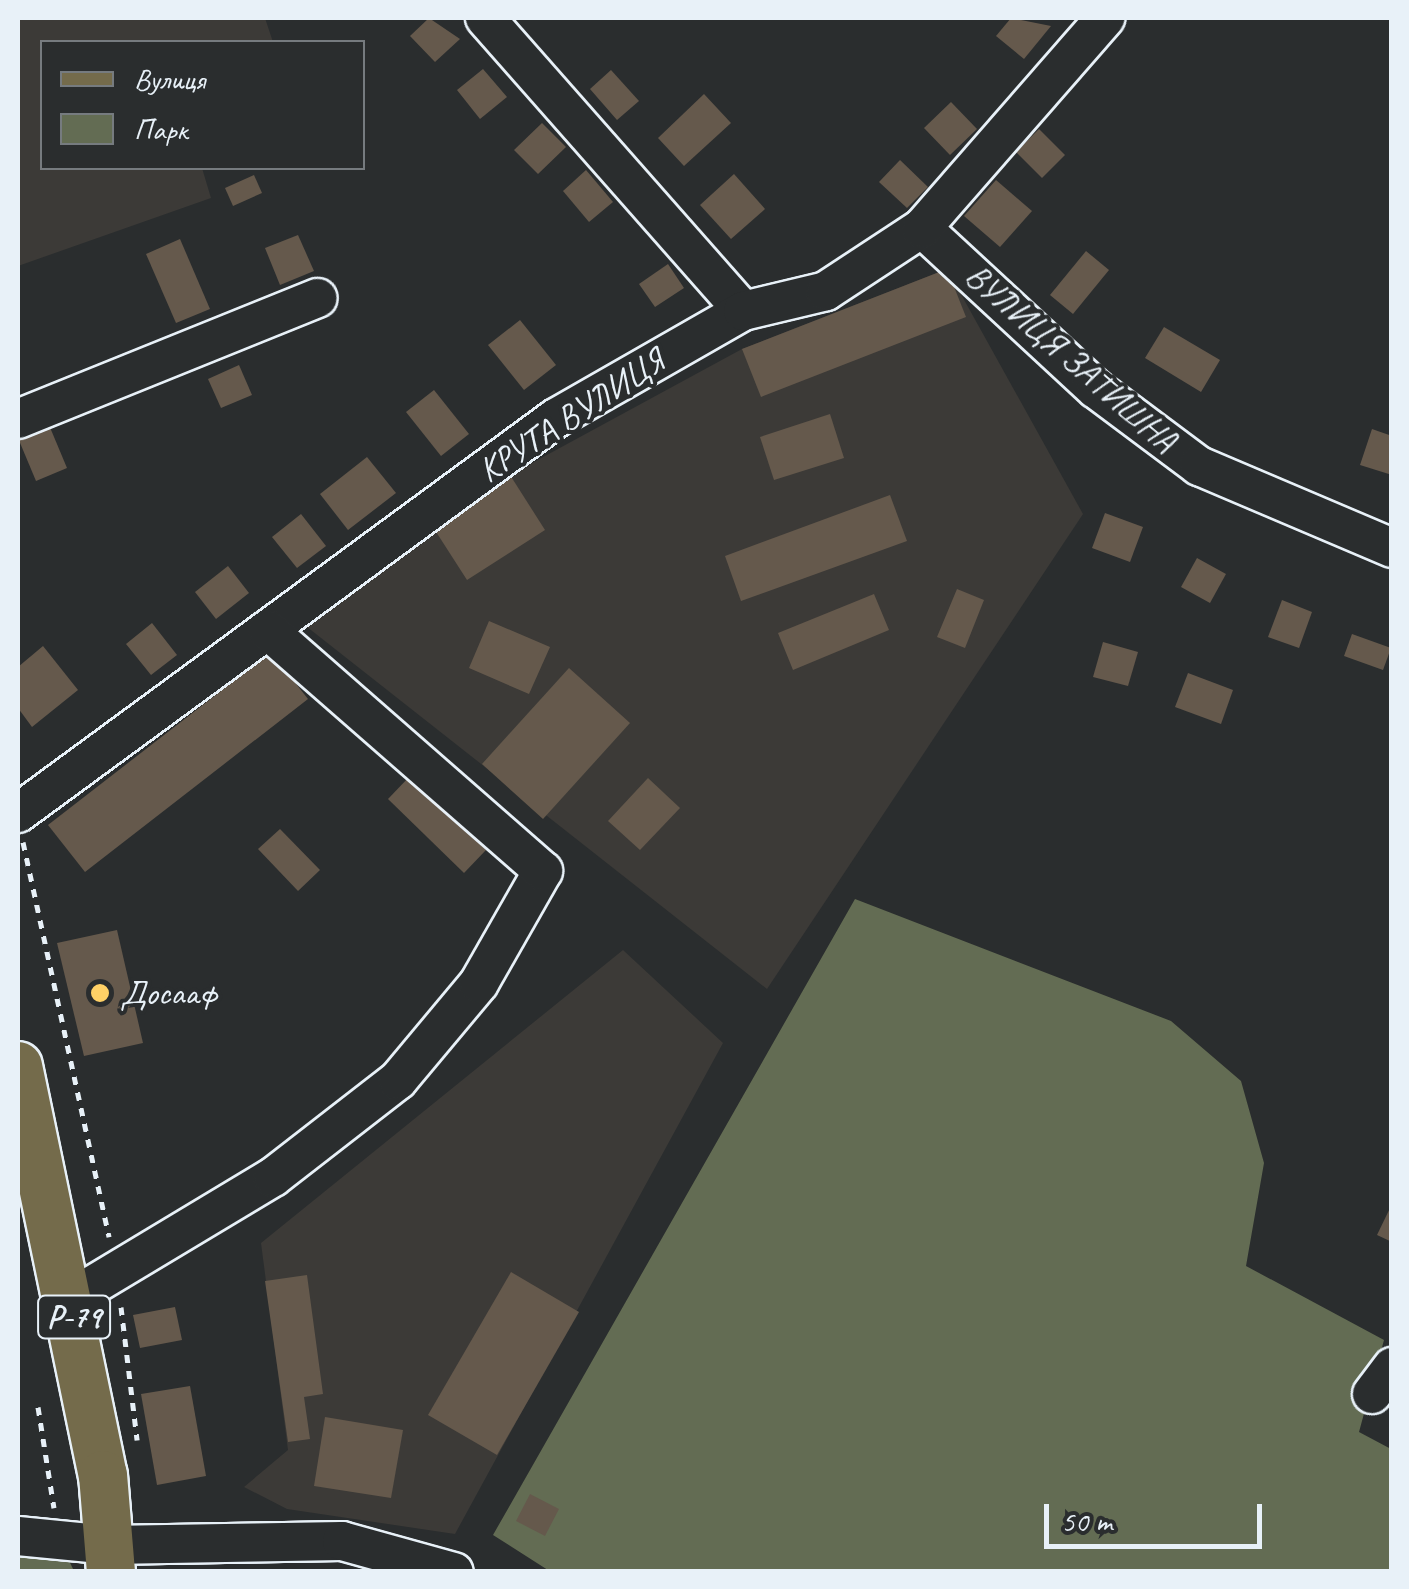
<!DOCTYPE html>
<html>
<head>
<meta charset="utf-8">
<style>
	body { margin:0 }
	#map { position:relative; width:1409px; height:1589px; overflow:hidden; background:#2a2d2e; font-family:Caveat,sans-serif }
	div>[style] { position:absolute }
	[style*='--x'] { left:calc(var(--x)*1px); top:calc(var(--y)*1px); width:calc(var(--w)*1px); rotate:calc(var(--a)*1deg) }
	.built>* { inset:0; background:#3c3a37 }
	.green>* { inset:0; background:#636c53 }
	.building>* { inset:0; background:#65594c }
	.path>* { height:5px; margin-top:-2.5px; transform-origin:0; background:repeating-linear-gradient(90deg,#e8f1f8 0 8px,transparent 0 16px) }
	.roads { filter:drop-shadow(2px 0 #e8f1f8) drop-shadow(-2px 0 #e8f1f8) drop-shadow(0 2px #e8f1f8) drop-shadow(0 -2px #e8f1f8) }
	.minor>* { height:38px; margin:-19px; padding:0 19px; transform-origin:19px; border-radius:19px; background:#2a2d2e }
	.major>* { height:48px; margin:-24px; padding:0 24px; transform-origin:24px; border-radius:24px; background:#746b4b }
	.dots>* { width:28px; height:28px; translate:-50% -50%; box-sizing:border-box; border:5px solid #2a2d2e; border-radius:50% }
	span { translate:-50% -50%; white-space:nowrap; text-align:center; line-height:1.15; -webkit-text-stroke:8px #2a2d2e; paint-order:stroke }
	.shield-label span { padding:2px 8px; background:#2a2d2e; border:2px solid; border-radius:8px; -webkit-text-stroke-width:0 }
	.shield-label { font-size:32px; color:#e8f1f8; font-weight:700 }
	.street-label { font-size:35px; color:#e8f1f8 }
	.poi-label { font-size:35px; color:#e8f1f8 }
	.left { translate:0 -50%; text-align:left }
	.frame { position:absolute; inset:0; border:20px solid #e8f1f8; pointer-events:none }
	.legend { position:absolute; left:40px; top:40px; width:325px; height:130px; box-sizing:border-box; background:#2a2d2e; border:2px solid #767b7f; margin:0; padding:12px 18px; list-style:none; font-size:30px; color:#e8f1f8 }
	.legend li { display:flex; align-items:center; gap:20px; height:50px }
	.legend b { width:50px; border:2px solid #767b7f }
	.scale { position:absolute; left:1044px; top:1504px; width:218px; height:45px; box-sizing:border-box; border:5px solid #e8f1f8; border-top:0; padding-left:12px; font-size:30px; line-height:35px; white-space:nowrap; color:#e8f1f8; -webkit-text-stroke:8px #2a2d2e; paint-order:stroke }
</style>
</head>
<body>
<div id="map">
	<div class="built">
		<div style="clip-path:polygon(18px 18px,265px 18px,273px 42px,42px 42px,42px 168px,202px 168px,211px 198px,18px 266px)"></div>
		<div style="clip-path:polygon(947px 269px,1083px 514px,767px 989px,302px 623px,510px 475px,742px 349px)"></div>
		<div style="clip-path:polygon(623px 950px,723px 1043px,455px 1534px,287px 1509px,244px 1487px,288px 1450px,261px 1243px)"></div>
	</div>
	<div class="green">
		<div style="clip-path:polygon(855px 899px,1171px 1021px,1241px 1081px,1264px 1163px,1246px 1266px,1384px 1340px,1359px 1432px,1391px 1449px,1391px 1571px,551px 1572px,493px 1535px)"></div>
		<div style="clip-path:polygon(18px 1536px,59px 1540px,74px 1571px,18px 1571px)"></div>
	</div>
	<div class="building">
		<div style="clip-path:polygon(429px 18px,460px 39px,435px 62px,410px 36px)"></div>
		<div style="clip-path:polygon(1011px 18px,1051px 26px,1024px 59px,996px 36px)"></div>
		<div style="clip-path:polygon(483px 69px,507px 97px,480px 119px,457px 90px)"></div>
		<div style="clip-path:polygon(611px 70px,639px 101px,617px 120px,590px 89px)"></div>
		<div style="clip-path:polygon(704px 94px,731px 123px,684px 166px,658px 138px)"></div>
		<div style="clip-path:polygon(951px 102px,977px 129px,950px 155px,924px 128px)"></div>
		<div style="clip-path:polygon(542px 123px,566px 147px,538px 174px,514px 150px)"></div>
		<div style="clip-path:polygon(1039px 129px,1065px 155px,1042px 178px,1016px 152px)"></div>
		<div style="clip-path:polygon(900px 160px,928px 187px,907px 208px,879px 182px)"></div>
		<div style="clip-path:polygon(586px 170px,613px 202px,589px 222px,563px 191px)"></div>
		<div style="clip-path:polygon(734px 174px,765px 209px,731px 239px,700px 205px)"></div>
		<div style="clip-path:polygon(254px 175px,262px 193px,233px 206px,225px 188px)"></div>
		<div style="clip-path:polygon(996px 180px,1032px 211px,1000px 247px,964px 216px)"></div>
		<div style="clip-path:polygon(298px 235px,314px 271px,280px 285px,265px 248px)"></div>
		<div style="clip-path:polygon(180px 239px,210px 309px,176px 323px,146px 254px)"></div>
		<div style="clip-path:polygon(1086px 251px,1109px 270px,1073px 314px,1050px 295px)"></div>
		<div style="clip-path:polygon(668px 264px,684px 288px,655px 307px,639px 284px)"></div>
		<div style="clip-path:polygon(947px 269px,966px 317px,761px 397px,742px 349px)"></div>
		<div style="clip-path:polygon(520px 320px,556px 365px,524px 390px,488px 345px)"></div>
		<div style="clip-path:polygon(1164px 327px,1220px 360px,1201px 392px,1145px 358px)"></div>
		<div style="clip-path:polygon(239px 365px,252px 395px,221px 408px,208px 379px)"></div>
		<div style="clip-path:polygon(434px 390px,469px 434px,441px 456px,406px 412px)"></div>
		<div style="clip-path:polygon(830px 414px,844px 458px,774px 480px,760px 437px)"></div>
		<div style="clip-path:polygon(49px 425px,67px 468px,36px 481px,18px 438px)"></div>
		<div style="clip-path:polygon(1372px 429px,1392px 436px,1392px 475px,1360px 465px)"></div>
		<div style="clip-path:polygon(367px 457px,396px 493px,348px 530px,320px 494px)"></div>
		<div style="clip-path:polygon(510px 475px,545px 530px,467px 580px,431px 524px)"></div>
		<div style="clip-path:polygon(890px 495px,907px 541px,741px 601px,725px 556px)"></div>
		<div style="clip-path:polygon(1105px 513px,1143px 527px,1130px 562px,1092px 548px)"></div>
		<div style="clip-path:polygon(301px 514px,326px 546px,297px 568px,272px 537px)"></div>
		<div style="clip-path:polygon(1197px 558px,1226px 574px,1210px 603px,1181px 587px)"></div>
		<div style="clip-path:polygon(228px 566px,249px 593px,216px 619px,195px 592px)"></div>
		<div style="clip-path:polygon(957px 589px,984px 600px,965px 648px,937px 637px)"></div>
		<div style="clip-path:polygon(874px 594px,889px 630px,793px 670px,778px 633px)"></div>
		<div style="clip-path:polygon(1282px 600px,1312px 612px,1299px 648px,1268px 637px)"></div>
		<div style="clip-path:polygon(489px 621px,550px 647px,529px 694px,469px 668px)"></div>
		<div style="clip-path:polygon(152px 623px,177px 655px,151px 675px,126px 644px)"></div>
		<div style="clip-path:polygon(1352px 634px,1391px 648px,1383px 670px,1344px 656px)"></div>
		<div style="clip-path:polygon(1103px 642px,1138px 652px,1128px 686px,1093px 677px)"></div>
		<div style="clip-path:polygon(43px 646px,78px 690px,32px 727px,18px 708px,18px 667px)"></div>
		<div style="clip-path:polygon(271px 652px,308px 699px,85px 872px,48px 825px)"></div>
		<div style="clip-path:polygon(569px 668px,630px 723px,543px 819px,482px 764px)"></div>
		<div style="clip-path:polygon(1188px 673px,1233px 690px,1221px 724px,1175px 707px)"></div>
		<div style="clip-path:polygon(410px 776px,486px 850px,464px 873px,388px 799px)"></div>
		<div style="clip-path:polygon(648px 778px,680px 808px,640px 850px,608px 821px)"></div>
		<div style="clip-path:polygon(280px 829px,320px 870px,298px 891px,258px 849px)"></div>
		<div style="clip-path:polygon(117px 930px,143px 1043px,84px 1056px,57px 943px)"></div>
		<div style="clip-path:polygon(1392px 1204px,1392px 1242px,1377px 1235px)"></div>
		<div style="clip-path:polygon(511px 1272px,579px 1312px,497px 1455px,428px 1415px)"></div>
		<div style="clip-path:polygon(307px 1275px,323px 1394px,304px 1397px,310px 1439px,288px 1442px,265px 1281px)"></div>
		<div style="clip-path:polygon(175px 1307px,182px 1340px,140px 1348px,133px 1315px)"></div>
		<div style="clip-path:polygon(190px 1386px,206px 1476px,157px 1485px,141px 1394px)"></div>
		<div style="clip-path:polygon(325px 1417px,403px 1430px,391px 1498px,314px 1486px)"></div>
		<div style="clip-path:polygon(530px 1494px,559px 1509px,545px 1536px,516px 1521px)"></div>
	</div>
	<div class="path">
		<div style="--x:23;--y:842;--w:404;--a:77.7"></div>
		<div style="--x:121;--y:1307;--w:134;--a:83.1"></div>
		<div style="--x:38;--y:1407;--w:102;--a:81"></div>
	</div>
	<div class="roads">
		<div class="minor">
			<div style="--x:485;--y:18;--w:390;--a:48.6"></div>
			<div style="--x:922;--y:228;--w:237;--a:42.8"></div>
			<div style="--x:1096;--y:389;--w:129;--a:36.8"></div>
			<div style="--x:1199;--y:466;--w:210;--a:23"></div>
			<div style="--x:18;--y:419;--w:323;--a:-22"></div>
			<div style="--x:18;--y:813;--w:667;--a:-36.29"></div>
			<div style="--x:556;--y:418;--w:215;--a:-29.8"></div>
			<div style="--x:743;--y:311;--w:85;--a:-13.5"></div>
			<div style="--x:826;--y:291;--w:115;--a:-33.3"></div>
			<div style="--x:922;--y:228;--w:279;--a:-48.9"></div>
			<div style="--x:70;--y:1299;--w:237;--a:-31"></div>
			<div style="--x:273;--y:1177;--w:158;--a:-37.8"></div>
			<div style="--x:398;--y:1080;--w:126;--a:-50.1"></div>
			<div style="--x:479;--y:983;--w:129;--a:-60.3"></div>
			<div style="--x:543;--y:871;--w:366;--a:-138.8"></div>
			<div style="--x:1372;--y:1394;--w:34;--a:-53"></div>
			<div style="--x:18;--y:1536;--w:91;--a:5.6"></div>
			<div style="--x:109;--y:1545;--w:233;--a:-1"></div>
			<div style="--x:342;--y:1541;--w:116;--a:15.5"></div>
		</div>
		<div class="major">
			<div style="--x:18;--y:1066;--w:418;--a:78.3"></div>
			<div style="--x:103;--y:1475;--w:97;--a:85.3"></div>
		</div>
	</div>
	<div class="dots">
		<div style="left:100px;top:993px;background:#ffd166"></div>
	</div>
	<div class="shield-label">
		<span style="left:74px;top:1317px">Р-79</span>
	</div>
	<div class="street-label">
		<span style="left:1071px;top:358px;rotate:41deg">ВУЛИЦЯ ЗАТИШНА</span>
		<span style="left:571px;top:416px;rotate:-33deg">КРУТА ВУЛИЦЯ</span>
	</div>
	<div class="poi-label">
		<span class="left" style="left:120px;top:993px">Досааф</span>
	</div>
	<div class="frame"></div>
	<ul class="legend">
	<li><b style="height:12px;background:#746b4b"></b>Вулиця</li>
	<li><b style="height:28px;background:#636c53"></b>Парк</li>
	</ul>
	<div class="scale">50 m</div>
</div>
</body>
</html>
